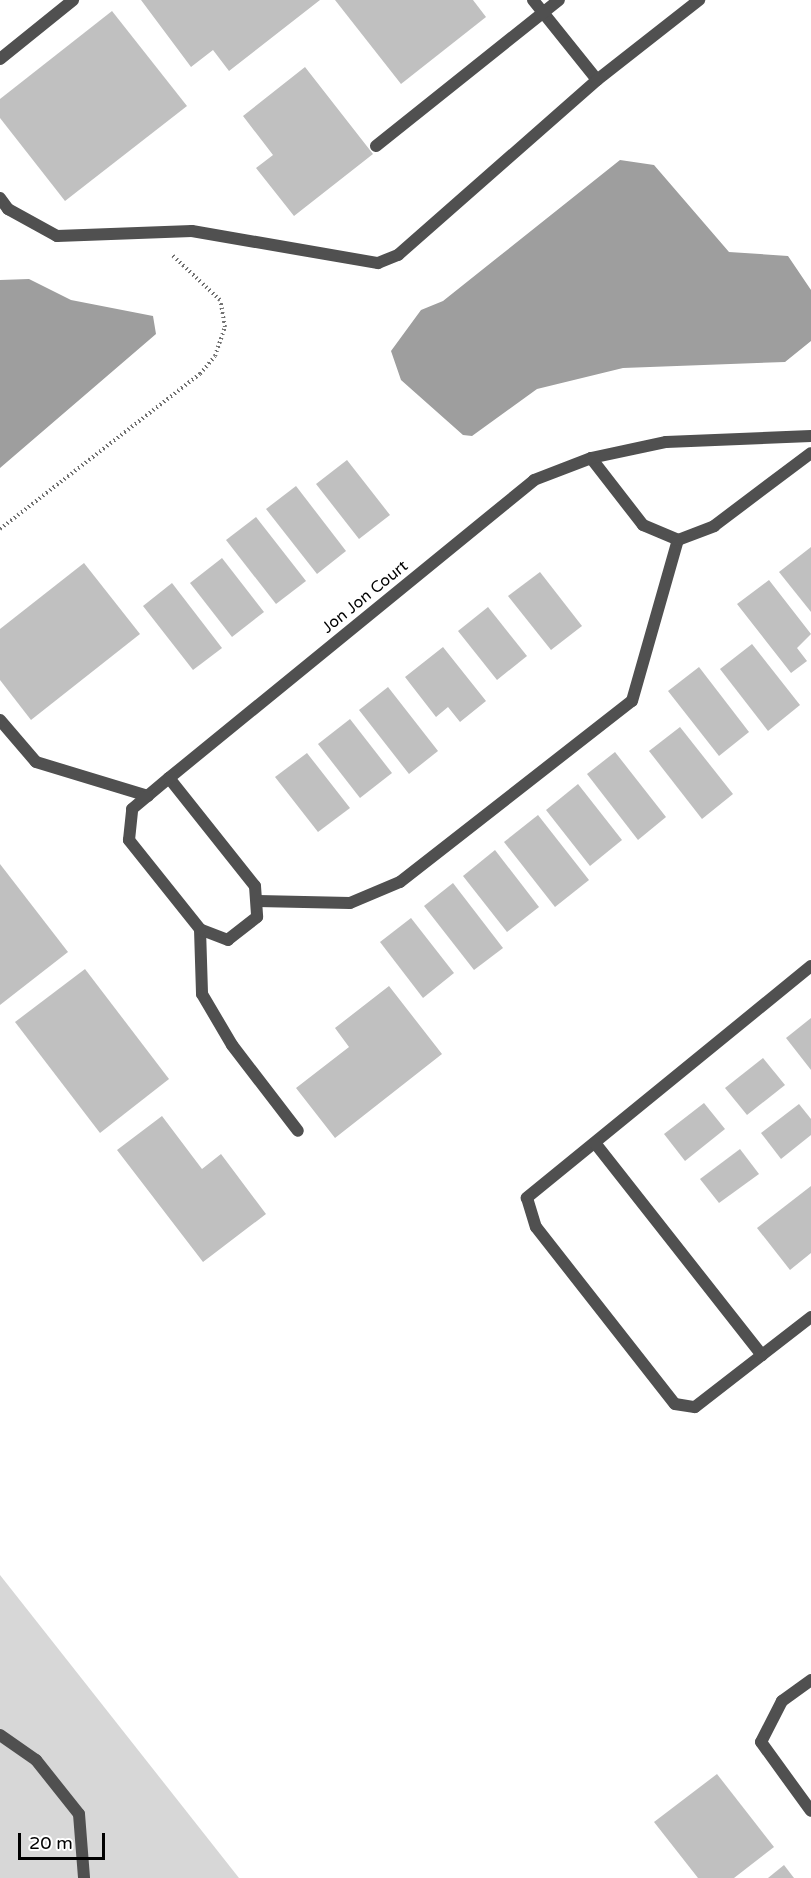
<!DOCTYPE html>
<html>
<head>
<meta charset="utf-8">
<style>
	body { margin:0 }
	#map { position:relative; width:811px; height:1878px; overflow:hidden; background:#fff; font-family:"Varela Round",sans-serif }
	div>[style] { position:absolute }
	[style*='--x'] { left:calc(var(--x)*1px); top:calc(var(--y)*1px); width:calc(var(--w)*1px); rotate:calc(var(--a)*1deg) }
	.green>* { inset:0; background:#d7d7d7 }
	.water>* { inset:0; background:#9e9e9e }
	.building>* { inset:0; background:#c0c0c0 }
	.path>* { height:4px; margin-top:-2px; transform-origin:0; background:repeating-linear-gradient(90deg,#727272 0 1.5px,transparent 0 4.5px) }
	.lane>* { height:12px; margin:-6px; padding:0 6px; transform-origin:6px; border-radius:6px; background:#505050 }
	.street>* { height:12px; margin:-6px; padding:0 6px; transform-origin:6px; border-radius:6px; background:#505050 }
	span { translate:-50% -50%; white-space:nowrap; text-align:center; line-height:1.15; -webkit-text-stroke:4.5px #fff; paint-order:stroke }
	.street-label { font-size:16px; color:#000 }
	.scale { position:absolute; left:18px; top:1833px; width:87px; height:27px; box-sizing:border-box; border:3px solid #000; border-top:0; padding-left:8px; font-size:18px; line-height:21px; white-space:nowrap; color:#000; -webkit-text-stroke:4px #fff; paint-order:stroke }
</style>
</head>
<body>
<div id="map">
	<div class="green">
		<div style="clip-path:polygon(0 1575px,239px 1878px,0 1878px)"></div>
	</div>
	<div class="water">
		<div style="clip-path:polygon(620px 160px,654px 165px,729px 252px,788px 256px,811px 290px,811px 341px,785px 362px,623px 368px,537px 389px,472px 436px,463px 435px,401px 380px,391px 351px,421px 310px,443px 301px)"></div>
		<div style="clip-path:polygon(29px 279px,71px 300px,153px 316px,156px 334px,0 468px,0 280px)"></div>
	</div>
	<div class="building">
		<div style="clip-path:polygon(141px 0,320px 0,229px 71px,213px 50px,191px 67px)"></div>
		<div style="clip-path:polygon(335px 0,473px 0,486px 17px,401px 84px)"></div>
		<div style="clip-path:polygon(112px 11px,187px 106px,65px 201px,0 118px,0 99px)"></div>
		<div style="clip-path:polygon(305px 67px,373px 154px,294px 216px,256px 168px,273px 155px,243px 116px)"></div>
		<div style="clip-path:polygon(347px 460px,390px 515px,359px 539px,316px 484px)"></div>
		<div style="clip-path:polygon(296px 486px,346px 551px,317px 574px,266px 509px)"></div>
		<div style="clip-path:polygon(256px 517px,306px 581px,276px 604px,226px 540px)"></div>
		<div style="clip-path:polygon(811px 547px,811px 612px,779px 572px)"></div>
		<div style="clip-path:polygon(222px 558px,264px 612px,232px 637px,190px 583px)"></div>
		<div style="clip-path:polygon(84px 563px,140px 634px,31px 720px,0 680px,0 629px)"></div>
		<div style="clip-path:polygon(540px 572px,582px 626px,551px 650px,508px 596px)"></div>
		<div style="clip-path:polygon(769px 580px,811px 634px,797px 648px,807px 661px,791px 673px,737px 604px)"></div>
		<div style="clip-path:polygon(172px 583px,222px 648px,193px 670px,143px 606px)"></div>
		<div style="clip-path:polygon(488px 607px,527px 656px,497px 680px,458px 631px)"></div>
		<div style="clip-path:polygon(752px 644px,800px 705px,768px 731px,720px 669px)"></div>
		<div style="clip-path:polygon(443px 647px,486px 701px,460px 722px,448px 707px,436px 717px,405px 677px)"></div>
		<div style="clip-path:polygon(699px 667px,749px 732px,719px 756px,668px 691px)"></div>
		<div style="clip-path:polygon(388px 687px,438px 751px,409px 774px,359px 710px)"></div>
		<div style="clip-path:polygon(350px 719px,392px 773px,360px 798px,318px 744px)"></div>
		<div style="clip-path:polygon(680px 727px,733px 794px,702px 819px,649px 751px)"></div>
		<div style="clip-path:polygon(615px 752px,666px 817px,638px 840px,587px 774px)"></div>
		<div style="clip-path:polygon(307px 753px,350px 808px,318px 832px,275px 777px)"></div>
		<div style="clip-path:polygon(578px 784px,622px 840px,590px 866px,546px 810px)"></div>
		<div style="clip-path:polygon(538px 815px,589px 880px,555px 907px,504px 842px)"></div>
		<div style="clip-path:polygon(495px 850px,539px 907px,507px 932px,463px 876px)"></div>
		<div style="clip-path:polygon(0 864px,68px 952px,0 1005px)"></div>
		<div style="clip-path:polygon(453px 883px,503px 948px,474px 970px,424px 906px)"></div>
		<div style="clip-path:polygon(411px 918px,454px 973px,423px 998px,380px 942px)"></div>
		<div style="clip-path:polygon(85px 969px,169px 1079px,100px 1133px,15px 1022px)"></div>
		<div style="clip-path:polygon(389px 986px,442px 1054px,335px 1138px,296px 1088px,349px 1047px,335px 1028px)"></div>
		<div style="clip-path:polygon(811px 1018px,811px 1070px,786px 1038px)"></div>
		<div style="clip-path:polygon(763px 1058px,785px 1085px,747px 1115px,725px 1088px)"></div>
		<div style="clip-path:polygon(704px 1103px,725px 1129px,685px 1161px,664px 1134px)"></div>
		<div style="clip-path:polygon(799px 1104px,811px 1119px,811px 1135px,781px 1159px,761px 1133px)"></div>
		<div style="clip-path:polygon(162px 1116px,202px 1169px,221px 1154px,266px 1214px,203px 1262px,117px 1150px)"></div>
		<div style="clip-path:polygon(740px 1149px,759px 1174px,719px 1203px,700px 1179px)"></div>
		<div style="clip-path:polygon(811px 1186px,811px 1253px,790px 1270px,757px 1228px)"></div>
		<div style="clip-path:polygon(717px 1774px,774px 1847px,734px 1878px,698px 1878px,654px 1822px)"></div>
		<div style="clip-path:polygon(784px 1865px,794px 1878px,768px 1878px)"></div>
	</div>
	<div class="path">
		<div style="--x:0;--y:529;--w:253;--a:-37.8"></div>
		<div style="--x:200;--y:374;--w:23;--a:-50"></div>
		<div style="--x:215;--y:356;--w:31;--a:-71"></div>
		<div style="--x:225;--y:327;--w:27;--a:-100"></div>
		<div style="--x:220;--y:300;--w:67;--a:-136.8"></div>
	</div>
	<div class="lane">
		<div style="--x:533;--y:0;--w:102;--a:51.3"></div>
		<div style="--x:376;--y:146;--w:234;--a:-38.6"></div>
		<div style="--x:0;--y:720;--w:55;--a:49.4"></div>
		<div style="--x:36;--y:762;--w:117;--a:16.9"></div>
		<div style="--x:258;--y:901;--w:92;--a:1.2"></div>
		<div style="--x:350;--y:903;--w:54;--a:-22.8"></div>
		<div style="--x:400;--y:882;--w:294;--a:-38"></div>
		<div style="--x:632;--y:701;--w:167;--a:-74.1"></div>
		<div style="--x:200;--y:929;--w:65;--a:88.2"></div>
		<div style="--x:202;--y:994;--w:59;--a:59.5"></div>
		<div style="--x:232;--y:1045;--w:108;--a:52.5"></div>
		<div style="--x:811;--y:966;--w:367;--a:140.8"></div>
		<div style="--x:527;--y:1198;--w:30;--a:73"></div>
		<div style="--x:536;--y:1227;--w:225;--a:51.9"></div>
		<div style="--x:675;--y:1404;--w:20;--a:9"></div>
		<div style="--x:695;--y:1407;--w:147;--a:-37.8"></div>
		<div style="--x:595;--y:1143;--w:270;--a:51.8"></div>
		<div style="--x:0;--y:1735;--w:44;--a:34.8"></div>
		<div style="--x:36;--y:1760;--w:69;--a:51.5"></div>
		<div style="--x:79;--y:1814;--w:64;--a:85.5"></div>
	</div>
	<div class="street">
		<div style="--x:0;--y:59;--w:94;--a:-38.9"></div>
		<div style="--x:0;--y:198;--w:14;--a:54"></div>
		<div style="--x:8;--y:209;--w:56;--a:28.9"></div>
		<div style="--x:57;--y:236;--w:135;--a:-2.1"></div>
		<div style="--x:192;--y:231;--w:189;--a:9.8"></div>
		<div style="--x:378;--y:263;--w:22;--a:-22"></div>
		<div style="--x:398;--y:255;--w:265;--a:-41.3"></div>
		<div style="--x:597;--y:80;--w:130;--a:-38.1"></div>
		<div style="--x:591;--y:458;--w:85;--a:52.2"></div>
		<div style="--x:643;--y:525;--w:38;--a:23"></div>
		<div style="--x:678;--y:540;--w:39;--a:-21"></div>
		<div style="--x:714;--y:526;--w:121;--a:-37"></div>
		<div style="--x:169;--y:778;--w:138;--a:51.5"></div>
		<div style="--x:255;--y:886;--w:31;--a:86"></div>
		<div style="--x:257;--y:917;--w:37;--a:142"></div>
		<div style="--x:228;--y:940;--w:30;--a:-159"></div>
		<div style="--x:200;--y:929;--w:114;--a:-128.6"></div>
		<div style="--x:129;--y:840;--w:31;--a:-84"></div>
		<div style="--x:132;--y:809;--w:48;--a:-40"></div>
		<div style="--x:169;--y:778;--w:471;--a:-39.2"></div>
		<div style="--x:534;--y:480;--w:61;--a:-21.1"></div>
		<div style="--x:591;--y:458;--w:77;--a:-12"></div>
		<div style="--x:666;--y:442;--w:145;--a:-2.4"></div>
		<div style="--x:811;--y:1680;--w:36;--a:144"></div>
		<div style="--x:782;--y:1701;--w:46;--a:117.1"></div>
		<div style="--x:761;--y:1742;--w:85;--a:54.1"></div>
	</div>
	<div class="street-label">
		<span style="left:365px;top:597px;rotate:-39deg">Jon Jon Court</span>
	</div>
	<div class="scale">20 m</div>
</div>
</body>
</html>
